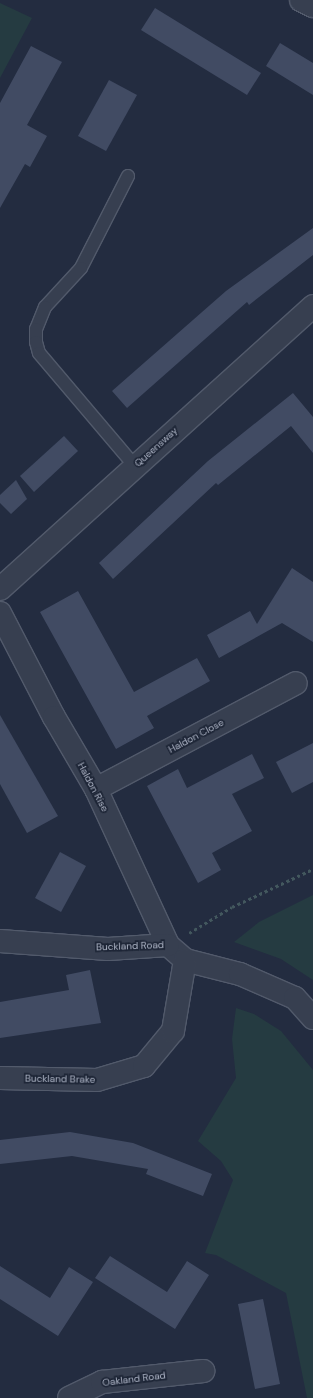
<!DOCTYPE html>
<html>
<head>
<meta charset="utf-8">
<style>
	body { margin:0 }
	#map { position:relative; width:313px; height:1398px; overflow:hidden; background:#232c40; font-family:"DM Sans",sans-serif }
	div>[style] { position:absolute }
	[style*='--x'] { left:calc(var(--x)*1px); top:calc(var(--y)*1px); width:calc(var(--w)*1px); rotate:calc(var(--a)*1deg) }
	.green>* { inset:0; background:#253b41 }
	.building>* { inset:0; background:#414b63 }
	.path>* { height:2.5px; margin-top:-1.25px; transform-origin:0; background:repeating-linear-gradient(90deg,#43585e 0 3px,transparent 0 6px) }
	.roads { filter:drop-shadow(1px 0 #525a6b) drop-shadow(-1px 0 #525a6b) drop-shadow(0 1px #525a6b) drop-shadow(0 -1px #525a6b) }
	.lane>* { height:12px; margin:-6px; padding:0 6px; transform-origin:6px; border-radius:6px; background:#373f50 }
	.street>* { height:22px; margin:-11px; padding:0 11px; transform-origin:11px; border-radius:11px; background:#373f50 }
	span { translate:-50% -50%; white-space:nowrap; text-align:center; line-height:1.15; -webkit-text-stroke:3.5px #1c2435; paint-order:stroke }
	.street-label { font-size:10px; color:#b3bacb }
</style>
</head>
<body>
<div id="map">
	<div class="green">
		<div style="clip-path:polygon(0 3px,32px 18px,0 78px)"></div>
		<div style="clip-path:polygon(313px 895px,313px 980px,281px 959px,234px 942px,259px 922px)"></div>
		<div style="clip-path:polygon(236px 1008px,254px 1014px,281px 1031px,313px 1070px,313px 1398px,307px 1398px,286px 1293px,216px 1255px,205px 1253px,233px 1180px,221px 1161px,198px 1141px,236px 1078px,232px 1039px)"></div>
	</div>
	<div class="building">
		<div style="clip-path:polygon(155px 8px,261px 73px,247px 95px,141px 30px)"></div>
		<div style="clip-path:polygon(280px 43px,313px 63px,313px 95px,266px 66px)"></div>
		<div style="clip-path:polygon(31px 46px,62px 62px,27px 125px,47px 136px,30px 167px,25px 164px,0 208px,0 103px)"></div>
		<div style="clip-path:polygon(109px 80px,137px 95px,106px 151px,78px 136px)"></div>
		<div style="clip-path:polygon(313px 228px,313px 255px,249px 305px,247px 302px,127px 408px,112px 391px,226px 291px)"></div>
		<div style="clip-path:polygon(293px 393px,313px 417px,313px 453px,291px 426px,218px 485px,216px 483px,113px 579px,99px 563px,208px 461px)"></div>
		<div style="clip-path:polygon(64px 436px,78px 451px,34px 492px,20px 476px)"></div>
		<div style="clip-path:polygon(16px 480px,27px 499px,11px 514px,0 503px,0 495px)"></div>
		<div style="clip-path:polygon(292px 568px,313px 582px,313px 642px,282px 623px,219px 658px,207px 635px,250px 611px,257px 624px)"></div>
		<div style="clip-path:polygon(78px 591px,134px 692px,197px 658px,210px 681px,147px 716px,154px 728px,116px 749px,40px 612px)"></div>
		<div style="clip-path:polygon(0 715px,58px 816px,27px 833px,0 784px)"></div>
		<div style="clip-path:polygon(313px 743px,313px 782px,292px 793px,276px 762px)"></div>
		<div style="clip-path:polygon(252px 754px,264px 778px,232px 794px,252px 831px,212px 853px,221px 870px,198px 883px,147px 786px,178px 769px,187px 788px)"></div>
		<div style="clip-path:polygon(60px 852px,86px 866px,61px 912px,35px 898px)"></div>
		<div style="clip-path:polygon(90px 970px,101px 1023px,0 1038px,0 1002px,69px 990px,66px 975px)"></div>
		<div style="clip-path:polygon(70px 1132px,133px 1143px,212px 1174px,203px 1196px,146px 1174px,148px 1169px,72px 1156px,0 1164px,0 1140px)"></div>
		<div style="clip-path:polygon(110px 1256px,167px 1292px,187px 1261px,209px 1275px,175px 1329px,95px 1278px)"></div>
		<div style="clip-path:polygon(0 1266px,50px 1298px,69px 1267px,93px 1282px,58px 1336px,0 1299px)"></div>
		<div style="clip-path:polygon(263px 1299px,280px 1384px,255px 1389px,238px 1304px)"></div>
	</div>
	<div class="path">
		<div style="--x:189;--y:933;--w:50;--a:-31.2"></div>
		<div style="--x:232;--y:907;--w:89;--a:-25.1"></div>
	</div>
	<div class="roads">
		<div class="lane">
			<div style="--x:128;--y:176;--w:103;--a:117.1"></div>
			<div style="--x:81;--y:268;--w:53;--a:132.7"></div>
			<div style="--x:45;--y:307;--w:24;--a:112"></div>
			<div style="--x:36;--y:329;--w:13;--a:90"></div>
			<div style="--x:36;--y:342;--w:11;--a:75"></div>
			<div style="--x:39;--y:353;--w:148;--a:49.7"></div>
		</div>
		<div class="street">
			<div style="--x:301;--y:0;--w:13;--a:27"></div>
			<div style="--x:0;--y:589;--w:422;--a:-42.1"></div>
			<div style="--x:0;--y:613;--w:117;--a:62.6"></div>
			<div style="--x:54;--y:717;--w:83;--a:59.7"></div>
			<div style="--x:96;--y:789;--w:172;--a:65.2"></div>
			<div style="--x:168;--y:945;--w:23;--a:41"></div>
			<div style="--x:185;--y:960;--w:57;--a:14.3"></div>
			<div style="--x:240;--y:974;--w:60;--a:23.6"></div>
			<div style="--x:295;--y:998;--w:27;--a:48"></div>
			<div style="--x:96;--y:789;--w:226;--a:-27.9"></div>
			<div style="--x:0;--y:941;--w:108;--a:4.2"></div>
			<div style="--x:108;--y:949;--w:60;--a:-3.8"></div>
			<div style="--x:0;--y:1078;--w:97;--a:1.2"></div>
			<div style="--x:97;--y:1080;--w:49;--a:-16.6"></div>
			<div style="--x:144;--y:1066;--w:45;--a:-50.4"></div>
			<div style="--x:173;--y:1031;--w:72;--a:-80.4"></div>
			<div style="--x:69;--y:1398;--w:37;--a:-26"></div>
			<div style="--x:102;--y:1382;--w:102;--a:-6.2"></div>
		</div>
	</div>
	<div class="street-label">
		<span style="left:156px;top:447px;rotate:-42deg">Queensway</span>
		<span style="left:196px;top:736px;rotate:-28deg">Haldon Close</span>
		<span style="left:93px;top:787px;rotate:62deg">Haldon Rise</span>
		<span style="left:130px;top:946px;rotate:-2deg">Buckland Road</span>
		<span style="left:60px;top:1079px;rotate:1deg">Buckland Brake</span>
		<span style="left:134px;top:1379px;rotate:-7deg">Oakland Road</span>
	</div>
</div>
</body>
</html>
